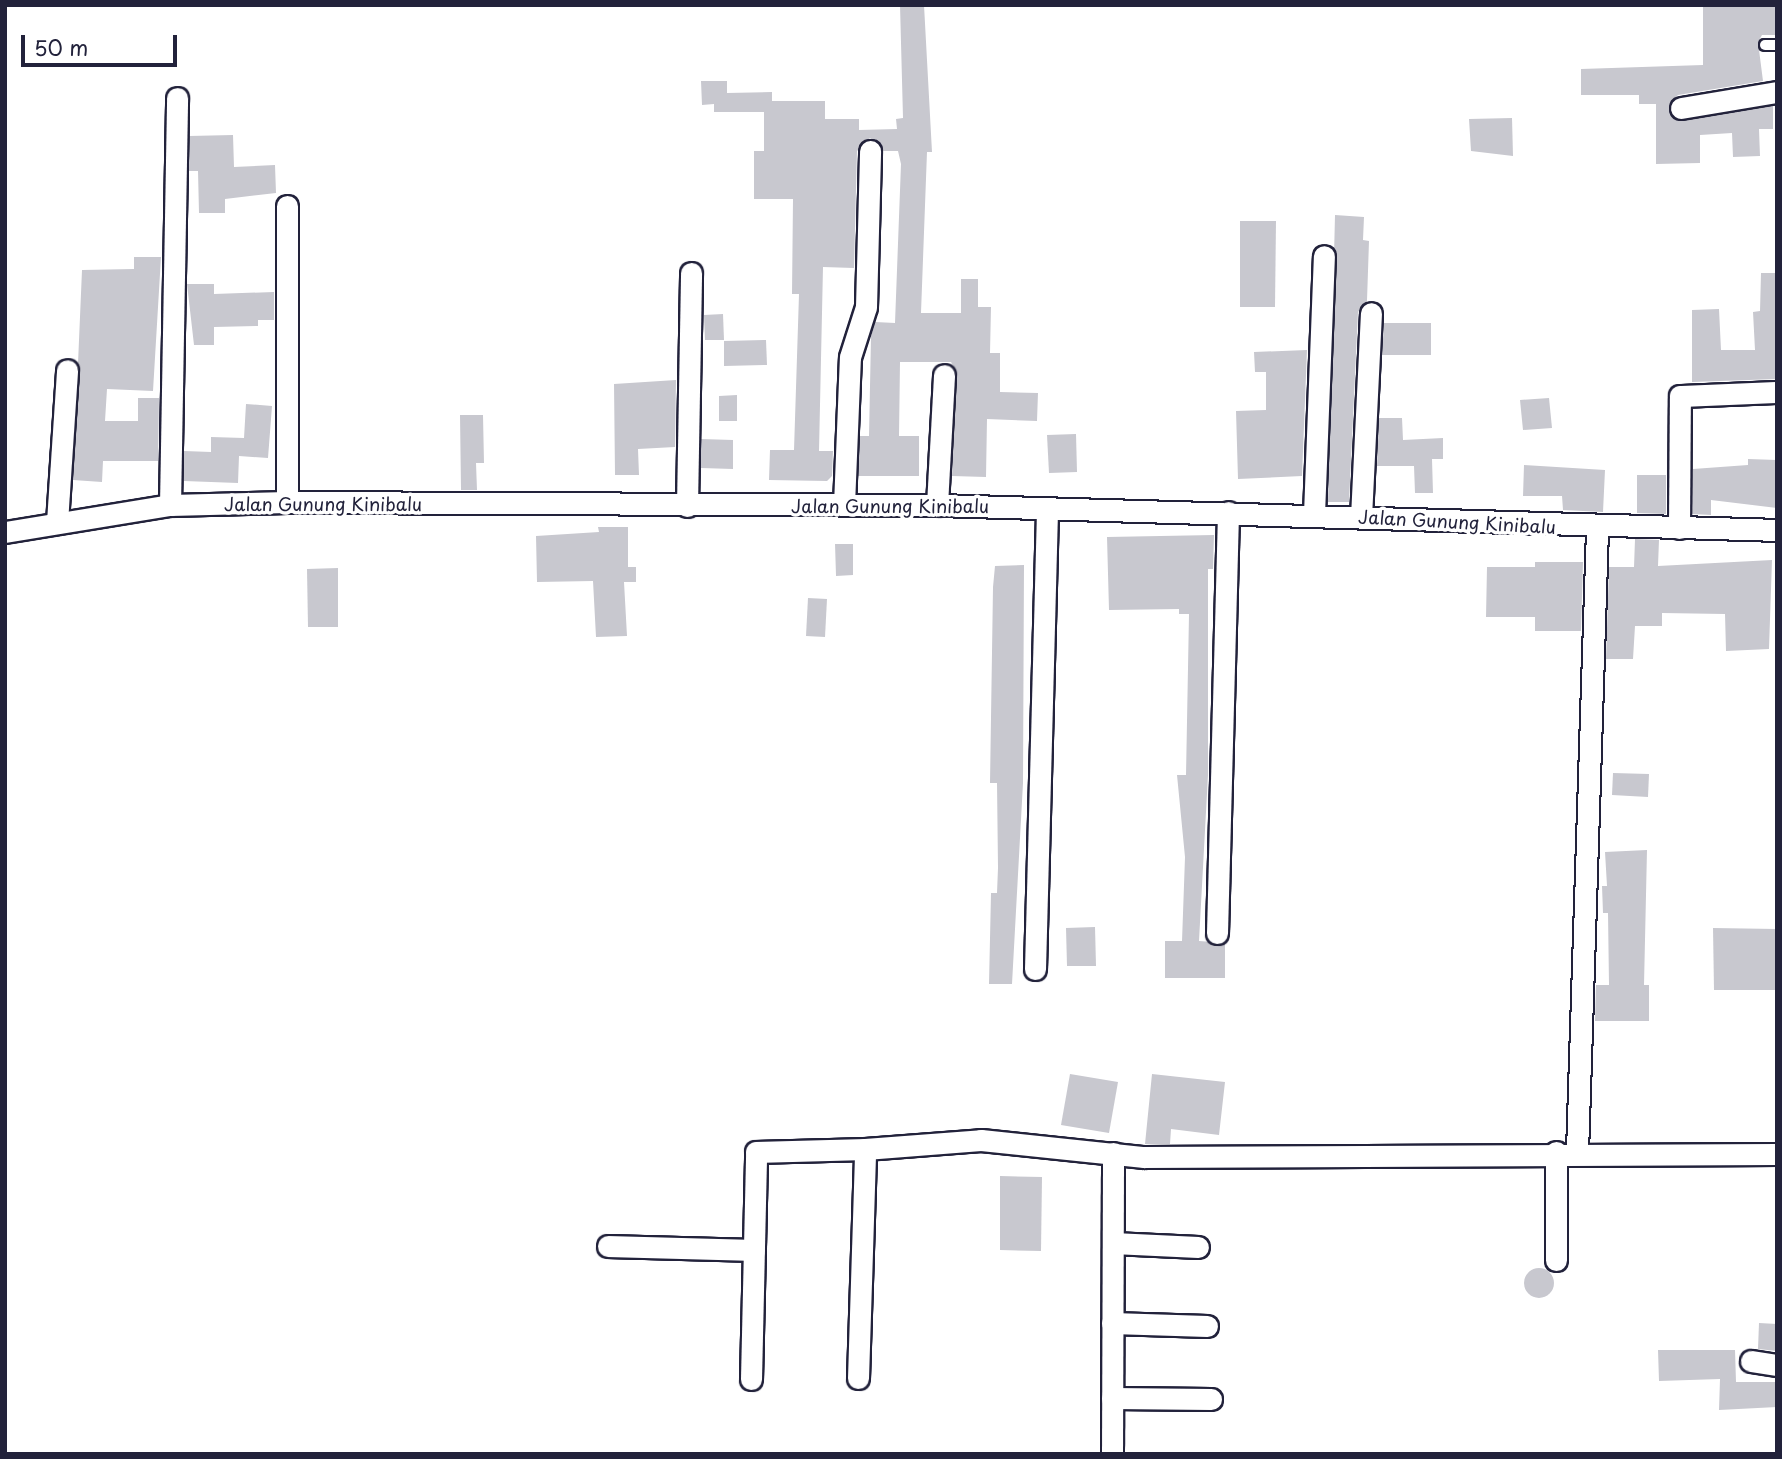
<!DOCTYPE html>
<html>
<head>
<meta charset="utf-8">
<style>
	body { margin:0 }
	#map { position:relative; width:1782px; height:1459px; overflow:hidden; background:#fff; font-family:"Playpen Sans",sans-serif }
	div>[style] { position:absolute }
	[style*='--x'] { left:calc(var(--x)*1px); top:calc(var(--y)*1px); width:calc(var(--w)*1px); rotate:calc(var(--a)*1deg) }
	.building>* { inset:0; background:#c8c8cf }
	.round { border-radius:50% }
	.roads { filter:drop-shadow(2px 0 #22223b) drop-shadow(-2px 0 #22223b) drop-shadow(0 2px #22223b) drop-shadow(0 -2px #22223b) }
	.lane>* { height:10px; margin:-5px; padding:0 5px; transform-origin:5px; border-radius:5px; background:#fff }
	.street>* { height:21px; margin:-10.5px; padding:0 10.5px; transform-origin:10.5px; border-radius:10.5px; background:#fff }
	span { translate:-50% -50%; white-space:nowrap; text-align:center; line-height:1.15; -webkit-text-stroke:7px #fff; paint-order:stroke }
	.street-label { font-size:18px; color:#22223b }
	.frame { position:absolute; inset:0; border:7px solid #22223b; pointer-events:none }
	.scale { position:absolute; left:21px; top:35px; width:156px; height:32px; box-sizing:border-box; border:4px solid #22223b; border-top:0; padding-left:9px; font-size:21px; line-height:24px; white-space:nowrap; color:#22223b; -webkit-text-stroke:5px #fff; paint-order:stroke }
</style>
</head>
<body>
<div id="map">
	<div class="building">
		<div style="clip-path:polygon(900px 5px,924px 5px,932px 152px,927px 152px,921px 313px,961px 313px,961px 279px,978px 279px,978px 307px,991px 307px,990px 353px,1000px 353px,1000px 392px,1038px 393px,1037px 421px,987px 419px,986px 477px,952px 476px,956px 370px,951px 362px,900px 362px,899px 436px,919px 436px,919px 476px,858px 476px,860px 436px,869px 436px,871px 336px,875px 322px,895px 323px,901px 164px,898px 151px,883px 151px,870px 138px,857px 151px,854px 268px,823px 267px,819px 451px,833px 451px,832px 476px,827px 481px,769px 480px,770px 450px,794px 450px,799px 294px,792px 294px,793px 199px,754px 199px,754px 151px,764px 151px,764px 112px,714px 112px,714px 104px,702px 105px,701px 81px,727px 81px,727px 93px,772px 92px,772px 101px,825px 101px,825px 119px,859px 119px,859px 130px,897px 129px,896px 119px,903px 118px)"></div>
		<div style="clip-path:polygon(1703px 5px,1777px 5px,1777px 35px,1762px 35px,1758px 42px,1763px 81px,1678px 95px,1669px 104px,1670px 116px,1683px 121px,1773px 106px,1773px 129px,1759px 129px,1760px 156px,1733px 157px,1732px 133px,1700px 135px,1700px 163px,1656px 164px,1656px 104px,1639px 104px,1639px 95px,1581px 95px,1581px 69px,1703px 65px)"></div>
		<div style="clip-path:polygon(1512px 118px,1513px 156px,1471px 151px,1469px 119px)"></div>
		<div style="clip-path:polygon(233px 135px,234px 167px,275px 165px,276px 193px,225px 199px,225px 213px,199px 213px,198px 171px,189px 171px,189px 136px)"></div>
		<div style="clip-path:polygon(1335px 215px,1364px 217px,1363px 240px,1369px 241px,1367px 301px,1358px 312px,1349px 502px,1328px 502px)"></div>
		<div style="clip-path:polygon(1240px 221px,1276px 221px,1275px 307px,1240px 307px)"></div>
		<div style="clip-path:polygon(134px 257px,161px 257px,153px 391px,107px 389px,105px 421px,138px 421px,138px 398px,159px 398px,158px 461px,103px 461px,102px 482px,73px 480px,82px 270px,134px 269px)"></div>
		<div style="clip-path:polygon(1761px 273px,1777px 273px,1777px 379px,1692px 382px,1692px 310px,1719px 309px,1721px 350px,1755px 350px,1753px 312px,1760px 311px)"></div>
		<div style="clip-path:polygon(187px 284px,214px 284px,214px 294px,274px 292px,274px 320px,258px 320px,258px 326px,214px 327px,214px 345px,194px 345px)"></div>
		<div style="clip-path:polygon(723px 314px,724px 340px,705px 340px,704px 315px)"></div>
		<div style="clip-path:polygon(1384px 323px,1431px 323px,1431px 355px,1382px 355px)"></div>
		<div style="clip-path:polygon(766px 340px,767px 365px,724px 366px,724px 341px)"></div>
		<div style="clip-path:polygon(1307px 350px,1302px 476px,1238px 479px,1236px 411px,1266px 410px,1266px 372px,1255px 372px,1254px 352px)"></div>
		<div style="clip-path:polygon(676px 380px,675px 447px,638px 449px,639px 475px,615px 475px,614px 384px)"></div>
		<div style="clip-path:polygon(737px 395px,737px 421px,719px 421px,719px 396px)"></div>
		<div style="clip-path:polygon(1549px 398px,1552px 428px,1523px 430px,1520px 400px)"></div>
		<div style="clip-path:polygon(246px 404px,272px 406px,268px 458px,239px 456px,238px 483px,184px 481px,184px 451px,211px 452px,211px 437px,244px 438px)"></div>
		<div style="clip-path:polygon(460px 415px,483px 415px,484px 463px,476px 463px,477px 490px,461px 490px)"></div>
		<div style="clip-path:polygon(1379px 418px,1402px 418px,1403px 440px,1443px 438px,1443px 459px,1432px 459px,1433px 493px,1415px 493px,1414px 466px,1377px 466px)"></div>
		<div style="clip-path:polygon(1076px 434px,1077px 472px,1049px 473px,1047px 435px)"></div>
		<div style="clip-path:polygon(701px 439px,733px 440px,733px 469px,701px 468px)"></div>
		<div style="clip-path:polygon(1748px 459px,1777px 460px,1777px 508px,1711px 500px,1711px 515px,1692px 514px,1693px 469px,1748px 465px)"></div>
		<div style="clip-path:polygon(1524px 465px,1605px 470px,1603px 512px,1563px 510px,1562px 496px,1523px 496px)"></div>
		<div style="clip-path:polygon(1637px 475px,1666px 475px,1666px 514px,1637px 513px)"></div>
		<div style="clip-path:polygon(598px 527px,628px 527px,628px 567px,636px 567px,636px 582px,624px 582px,627px 636px,596px 637px,593px 581px,537px 582px,536px 536px,599px 532px)"></div>
		<div style="clip-path:polygon(1214px 535px,1213px 569px,1208px 569px,1208px 775px,1199px 941px,1225px 943px,1225px 978px,1165px 978px,1165px 941px,1182px 941px,1185px 857px,1177px 775px,1186px 775px,1189px 614px,1179px 614px,1179px 609px,1109px 610px,1107px 537px)"></div>
		<div style="clip-path:polygon(1635px 539px,1659px 540px,1658px 566px,1772px 560px,1769px 649px,1726px 651px,1725px 614px,1662px 613px,1662px 626px,1635px 626px,1633px 659px,1606px 659px,1609px 567px,1634px 567px)"></div>
		<div style="clip-path:polygon(835px 544px,853px 544px,853px 575px,836px 576px)"></div>
		<div style="clip-path:polygon(1535px 562px,1583px 562px,1581px 631px,1535px 631px,1535px 617px,1486px 617px,1487px 567px,1535px 567px)"></div>
		<div style="clip-path:polygon(1024px 565px,1023px 783px,1012px 984px,989px 984px,991px 893px,997px 893px,998px 868px,997px 783px,990px 783px,993px 587px,995px 566px)"></div>
		<div style="clip-path:polygon(338px 568px,338px 627px,308px 627px,307px 569px)"></div>
		<div style="clip-path:polygon(808px 598px,827px 599px,825px 637px,806px 636px)"></div>
		<div style="clip-path:polygon(1613px 773px,1649px 774px,1648px 797px,1612px 795px)"></div>
		<div style="clip-path:polygon(1647px 850px,1644px 985px,1649px 985px,1649px 1021px,1595px 1021px,1596px 985px,1609px 985px,1608px 913px,1603px 913px,1602px 886px,1607px 886px,1605px 852px)"></div>
		<div style="clip-path:polygon(1095px 927px,1096px 966px,1067px 966px,1066px 928px)"></div>
		<div style="clip-path:polygon(1713px 928px,1777px 929px,1777px 990px,1714px 990px)"></div>
		<div style="clip-path:polygon(1070px 1074px,1118px 1082px,1109px 1133px,1061px 1125px)"></div>
		<div style="clip-path:polygon(1152px 1074px,1225px 1082px,1219px 1135px,1171px 1129px,1170px 1144px,1145px 1144px)"></div>
		<div style="clip-path:polygon(1000px 1176px,1042px 1177px,1041px 1251px,1000px 1250px)"></div>
		<div class="round" style="left:1524px;top:1268px;width:30px;height:30px"></div>
		<div style="clip-path:polygon(1759px 1323px,1777px 1324px,1777px 1351px,1758px 1349px)"></div>
		<div style="clip-path:polygon(1658px 1350px,1735px 1350px,1736px 1382px,1777px 1382px,1777px 1407px,1719px 1410px,1720px 1379px,1659px 1381px)"></div>
	</div>
	<div class="roads">
		<div class="lane">
			<div style="--x:1765;--y:45;--w:12;--a:0"></div>
		</div>
		<div class="street">
			<div style="--x:1681;--y:108;--w:97;--a:-9.5"></div>
			<div style="--x:287;--y:502;--w:296;--a:-90"></div>
			<div style="--x:170;--y:505;--w:407;--a:-89"></div>
			<div style="--x:844;--y:505;--w:148;--a:-87.7"></div>
			<div style="--x:850;--y:357;--w:52;--a:-72.3"></div>
			<div style="--x:866;--y:307;--w:156;--a:-88.5"></div>
			<div style="--x:937;--y:505;--w:130;--a:-86.9"></div>
			<div style="--x:687;--y:506;--w:233;--a:-89"></div>
			<div style="--x:1314;--y:514;--w:258;--a:-87.8"></div>
			<div style="--x:1361;--y:517;--w:204;--a:-87.2"></div>
			<div style="--x:57;--y:522;--w:152;--a:-86.2"></div>
			<div style="--x:1679;--y:528;--w:132;--a:-89.6"></div>
			<div style="--x:1680;--y:396;--w:97;--a:-2.4"></div>
			<div style="--x:5;--y:532;--w:167;--a:-9.3"></div>
			<div style="--x:170;--y:505;--w:117;--a:-1.5"></div>
			<div style="--x:287;--y:502;--w:650;--a:0.26"></div>
			<div style="--x:937;--y:505;--w:840;--a:1.7"></div>
			<div style="--x:1217;--y:933;--w:421;--a:-88.5"></div>
			<div style="--x:1035;--y:969;--w:461;--a:-88.5"></div>
			<div style="--x:1577;--y:1152;--w:623;--a:-88.16"></div>
			<div style="--x:1113;--y:1243;--w:85;--a:2.7"></div>
			<div style="--x:608;--y:1246;--w:146;--a:1.6"></div>
			<div style="--x:1556;--y:1260;--w:108;--a:-90"></div>
			<div style="--x:1112;--y:1323;--w:95;--a:1.8"></div>
			<div style="--x:1751;--y:1361;--w:26;--a:9"></div>
			<div style="--x:858;--y:1378;--w:229;--a:-88.2"></div>
			<div style="--x:865;--y:1149;--w:116;--a:-4.4"></div>
			<div style="--x:981;--y:1140;--w:164;--a:6"></div>
			<div style="--x:1144;--y:1157;--w:633;--a:-0.27"></div>
			<div style="--x:751;--y:1379;--w:227;--a:-88.7"></div>
			<div style="--x:756;--y:1152;--w:109;--a:-1.6"></div>
			<div style="--x:1112;--y:1398;--w:99;--a:0.6"></div>
			<div style="--x:1112;--y:1454;--w:301;--a:-89.8"></div>
		</div>
	</div>
	<div class="street-label">
		<span style="left:323px;top:504px">Jalan Gunung Kinibalu</span>
		<span style="left:890px;top:506px">Jalan Gunung Kinibalu</span>
		<span style="left:1457px;top:522px;rotate:3deg">Jalan Gunung Kinibalu</span>
	</div>
	<div class="frame"></div>
	<div class="scale">50 m</div>
</div>
</body>
</html>
